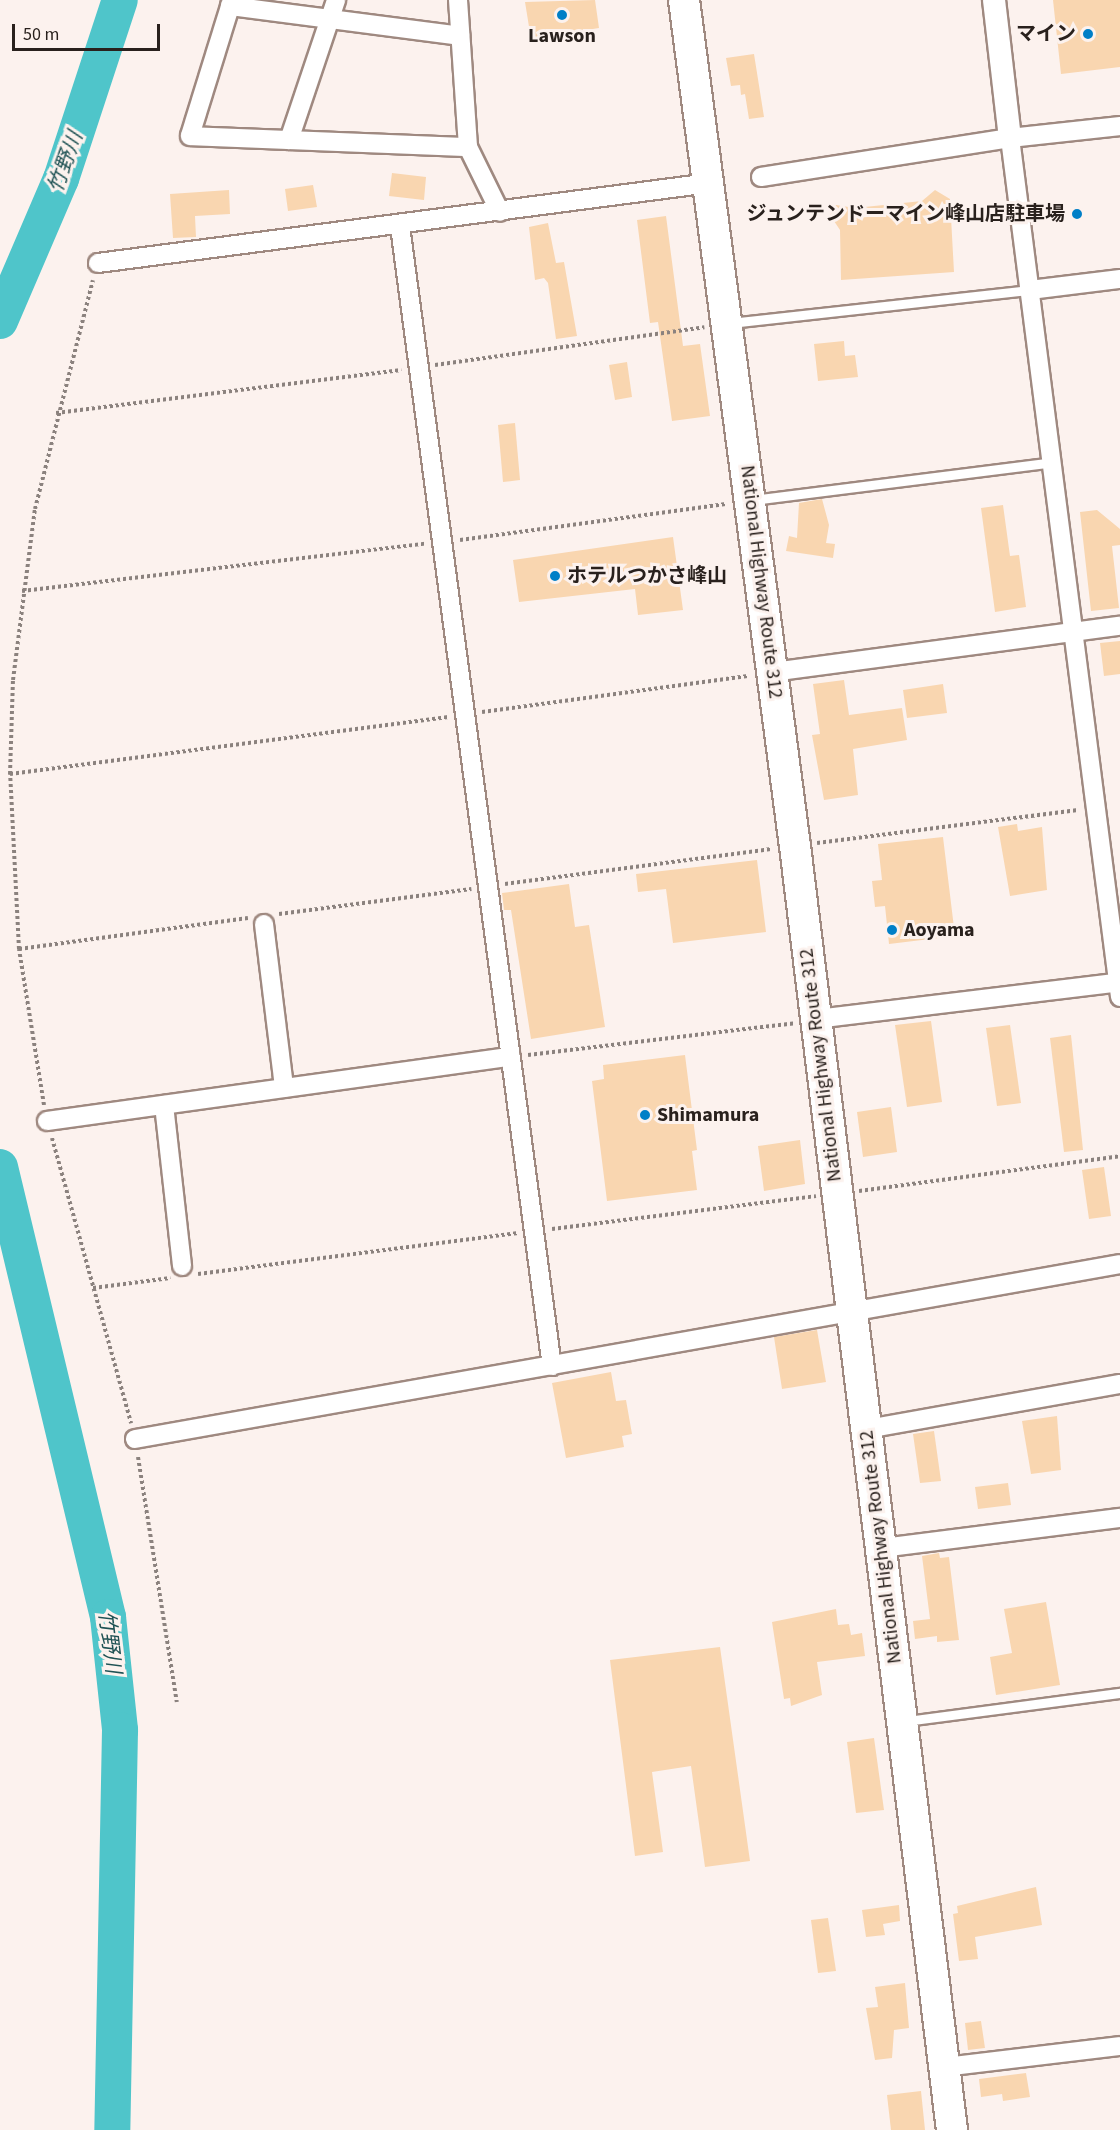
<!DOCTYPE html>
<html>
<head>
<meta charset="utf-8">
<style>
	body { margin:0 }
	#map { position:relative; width:1120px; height:2130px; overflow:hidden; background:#fcf2ee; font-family:"Source Sans 3","Noto Sans JP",sans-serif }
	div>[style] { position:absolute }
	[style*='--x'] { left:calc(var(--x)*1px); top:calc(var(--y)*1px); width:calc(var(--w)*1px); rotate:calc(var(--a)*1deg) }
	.river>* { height:36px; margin:-18px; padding:0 18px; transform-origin:18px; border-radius:18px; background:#4fc5ca }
	.building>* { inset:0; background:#f9d6b0 }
	.path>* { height:4px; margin-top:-2px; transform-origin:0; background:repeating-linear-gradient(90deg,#8b827e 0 3px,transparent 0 6px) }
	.roads { filter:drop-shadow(2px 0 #9f8980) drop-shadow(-2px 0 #9f8980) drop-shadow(0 2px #9f8980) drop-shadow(0 -2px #9f8980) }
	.service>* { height:9px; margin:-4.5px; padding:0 4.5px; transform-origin:4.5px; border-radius:4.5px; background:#fff }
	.minor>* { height:18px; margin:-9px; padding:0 9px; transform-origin:9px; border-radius:9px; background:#fff }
	.tertiary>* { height:22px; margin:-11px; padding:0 11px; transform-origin:11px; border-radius:11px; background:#fff }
	.trunk>* { height:30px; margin:-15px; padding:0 15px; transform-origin:15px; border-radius:15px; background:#fff }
	.dots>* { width:16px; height:16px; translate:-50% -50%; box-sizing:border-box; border:3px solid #fcf2ee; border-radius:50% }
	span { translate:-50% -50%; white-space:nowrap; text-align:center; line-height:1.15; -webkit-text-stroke:6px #fcf2ee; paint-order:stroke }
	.poi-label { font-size:20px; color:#29211d; font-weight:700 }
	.right { translate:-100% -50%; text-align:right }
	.left { translate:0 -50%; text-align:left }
	.street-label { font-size:20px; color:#29211d }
	.water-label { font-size:21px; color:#1f5254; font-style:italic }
	.scale { position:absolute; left:12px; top:24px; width:148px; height:27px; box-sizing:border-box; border:3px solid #29211d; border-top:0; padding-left:8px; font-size:18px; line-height:21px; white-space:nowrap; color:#29211d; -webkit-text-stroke:4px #fcf2ee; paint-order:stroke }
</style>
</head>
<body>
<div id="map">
	<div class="river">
		<div style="--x:0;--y:321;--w:155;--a:-66.8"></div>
		<div style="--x:61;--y:179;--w:188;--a:-71.8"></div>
		<div style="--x:0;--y:1167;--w:463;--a:76.5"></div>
		<div style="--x:108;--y:1617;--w:114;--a:83.9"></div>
		<div style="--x:120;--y:1730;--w:400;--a:91.1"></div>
	</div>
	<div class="building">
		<div style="clip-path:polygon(595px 0,599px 28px,531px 39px,525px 2px)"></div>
		<div style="clip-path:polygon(1053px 0,1120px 0,1120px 67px,1061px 74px)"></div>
		<div style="clip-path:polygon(754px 54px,764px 117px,749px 119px,745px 94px,741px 95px,740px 85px,731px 86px,726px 58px)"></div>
		<div style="clip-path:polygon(392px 173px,426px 177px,424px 200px,389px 196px)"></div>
		<div style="clip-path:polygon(313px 185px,317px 207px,288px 211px,285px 189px)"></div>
		<div style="clip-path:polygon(229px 190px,230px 214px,195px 216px,196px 237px,173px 238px,170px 194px)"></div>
		<div style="clip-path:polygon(935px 190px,950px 199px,954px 272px,841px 280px,840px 230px,830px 215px,836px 205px,855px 208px,922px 201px)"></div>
		<div style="clip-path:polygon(666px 216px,683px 346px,700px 344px,710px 416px,672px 421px,658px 322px,650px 323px,637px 220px)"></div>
		<div style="clip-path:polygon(548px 223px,556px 263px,564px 262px,577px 336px,556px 339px,548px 283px,544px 278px,535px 280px,529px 227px)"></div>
		<div style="clip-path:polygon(844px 341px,845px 356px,855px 355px,858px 377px,818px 381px,814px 344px)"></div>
		<div style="clip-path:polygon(627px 362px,632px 397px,615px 400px,609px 365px)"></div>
		<div style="clip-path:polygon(515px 423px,520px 480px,503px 482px,498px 425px)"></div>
		<div style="clip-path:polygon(822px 499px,829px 525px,826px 543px,835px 544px,833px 558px,786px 551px,789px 536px,797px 538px,799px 503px)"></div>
		<div style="clip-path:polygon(1003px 505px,1010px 556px,1019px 555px,1026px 607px,995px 612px,981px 508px)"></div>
		<div style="clip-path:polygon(1097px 510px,1120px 529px,1120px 545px,1112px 546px,1119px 608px,1091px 611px,1080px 512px)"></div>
		<div style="clip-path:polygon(673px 537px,683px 610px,638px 615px,635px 589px,519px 602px,513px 560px)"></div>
		<div style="clip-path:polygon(1120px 641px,1120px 674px,1104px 676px,1100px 643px)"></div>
		<div style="clip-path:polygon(844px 680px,849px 715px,902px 708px,907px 740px,853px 749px,858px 795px,824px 800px,812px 735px,820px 734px,813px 684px)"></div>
		<div style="clip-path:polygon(943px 684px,947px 713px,907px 718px,903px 690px)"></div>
		<div style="clip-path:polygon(1017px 824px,1018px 831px,1042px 827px,1047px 890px,1010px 896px,998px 827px)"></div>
		<div style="clip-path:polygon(943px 837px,955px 936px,889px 944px,885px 906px,875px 907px,872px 881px,882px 880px,878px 844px)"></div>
		<div style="clip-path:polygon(757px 860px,766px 932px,673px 943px,666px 889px,638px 892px,636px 874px)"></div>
		<div style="clip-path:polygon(569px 884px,575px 927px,589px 925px,605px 1027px,531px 1039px,511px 910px,504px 910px,502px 893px)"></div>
		<div style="clip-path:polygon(931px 1021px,942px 1102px,907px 1107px,895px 1025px)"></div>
		<div style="clip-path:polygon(1010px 1025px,1021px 1103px,997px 1106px,986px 1028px)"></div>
		<div style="clip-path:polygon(1071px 1035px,1083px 1150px,1064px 1152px,1050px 1038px)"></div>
		<div style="clip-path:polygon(685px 1055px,697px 1150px,692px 1151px,697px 1190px,607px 1201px,592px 1081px,604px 1079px,603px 1065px)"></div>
		<div style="clip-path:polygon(891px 1107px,897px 1152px,863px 1157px,857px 1112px)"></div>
		<div style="clip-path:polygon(800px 1140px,805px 1184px,764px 1191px,758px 1146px)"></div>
		<div style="clip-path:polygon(1104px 1167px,1111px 1216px,1089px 1219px,1082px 1170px)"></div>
		<div style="clip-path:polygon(817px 1330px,826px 1382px,782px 1389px,774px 1337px)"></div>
		<div style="clip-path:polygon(611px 1372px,616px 1401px,626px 1400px,632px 1434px,622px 1436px,624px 1447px,566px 1458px,552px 1383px)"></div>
		<div style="clip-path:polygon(1057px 1416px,1061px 1470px,1031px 1474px,1022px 1421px)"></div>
		<div style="clip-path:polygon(934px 1431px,941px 1481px,920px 1483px,913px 1434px)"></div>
		<div style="clip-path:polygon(1008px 1483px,1011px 1505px,978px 1509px,975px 1487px)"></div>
		<div style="clip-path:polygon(939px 1553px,940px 1558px,949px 1557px,959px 1640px,937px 1642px,937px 1636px,915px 1639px,913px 1621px,930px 1619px,922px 1556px)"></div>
		<div style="clip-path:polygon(1046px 1602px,1060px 1685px,996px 1695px,990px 1657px,1012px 1653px,1004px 1609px)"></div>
		<div style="clip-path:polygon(836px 1609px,838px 1625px,849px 1624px,851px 1635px,862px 1633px,865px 1656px,817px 1662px,822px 1695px,791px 1706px,790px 1698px,784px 1699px,772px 1622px)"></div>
		<div style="clip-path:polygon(720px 1647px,750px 1861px,705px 1867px,691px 1766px,652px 1772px,663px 1852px,635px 1856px,610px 1660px)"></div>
		<div style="clip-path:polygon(874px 1738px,884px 1810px,856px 1813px,847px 1742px)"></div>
		<div style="clip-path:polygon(1036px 1887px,1042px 1925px,975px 1937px,978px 1959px,959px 1961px,953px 1914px,958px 1913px,957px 1906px)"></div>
		<div style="clip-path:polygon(899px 1905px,900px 1921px,883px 1924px,885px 1935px,866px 1937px,862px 1910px)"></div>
		<div style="clip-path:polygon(828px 1918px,836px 1971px,818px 1973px,811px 1920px)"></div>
		<div style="clip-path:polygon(905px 1983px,909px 2028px,894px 2030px,892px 2058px,875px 2060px,866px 2008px,878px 2007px,875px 1987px)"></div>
		<div style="clip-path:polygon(981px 2021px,985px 2048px,968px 2050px,965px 2023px)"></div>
		<div style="clip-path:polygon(1026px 2073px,1030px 2097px,1003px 2101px,1002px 2094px,981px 2097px,979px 2079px)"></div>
		<div style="clip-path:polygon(921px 2091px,925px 2130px,891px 2130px,887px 2095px)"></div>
	</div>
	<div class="path">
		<div style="--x:435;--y:365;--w:272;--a:-8"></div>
		<div style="--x:56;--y:413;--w:348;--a:-7.1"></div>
		<div style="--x:460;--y:540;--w:268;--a:-7.7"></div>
		<div style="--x:22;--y:591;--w:406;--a:-6.7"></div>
		<div style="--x:482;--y:712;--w:268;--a:-7.7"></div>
		<div style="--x:10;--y:774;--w:442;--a:-7.4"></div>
		<div style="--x:817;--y:843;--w:263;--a:-7.2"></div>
		<div style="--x:505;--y:884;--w:268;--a:-7.5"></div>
		<div style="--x:279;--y:914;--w:194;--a:-7.4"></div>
		<div style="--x:19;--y:949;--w:231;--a:-7.7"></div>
		<div style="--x:528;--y:1055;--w:269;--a:-6.8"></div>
		<div style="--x:44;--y:1105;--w:158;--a:-99.1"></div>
		<div style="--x:19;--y:949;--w:175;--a:-92.9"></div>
		<div style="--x:10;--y:774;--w:94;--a:-88.2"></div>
		<div style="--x:13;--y:680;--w:172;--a:-82.7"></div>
		<div style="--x:35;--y:509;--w:236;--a:-75.8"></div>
		<div style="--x:52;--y:1138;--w:296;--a:74.5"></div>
		<div style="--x:859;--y:1191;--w:263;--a:-7.6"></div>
		<div style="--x:552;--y:1229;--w:266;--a:-7.1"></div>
		<div style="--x:198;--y:1274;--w:323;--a:-7.3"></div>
		<div style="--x:93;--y:1288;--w:78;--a:-7.4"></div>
		<div style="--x:138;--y:1457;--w:248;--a:81"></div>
	</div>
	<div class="roads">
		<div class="service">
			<div style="--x:730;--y:323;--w:302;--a:-6.3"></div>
			<div style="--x:753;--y:500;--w:301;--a:-7.2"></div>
			<div style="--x:906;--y:1721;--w:216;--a:-7.5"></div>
		</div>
		<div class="minor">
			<div style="--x:232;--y:0;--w:142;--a:107.2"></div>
			<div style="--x:190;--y:136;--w:278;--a:2.3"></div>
			<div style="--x:458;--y:0;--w:147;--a:86.1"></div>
			<div style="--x:468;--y:147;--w:72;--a:63.8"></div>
			<div style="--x:230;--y:6;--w:232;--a:7.4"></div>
			<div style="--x:1010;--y:138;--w:866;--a:82.7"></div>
			<div style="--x:289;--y:140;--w:148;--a:-71.4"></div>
			<div style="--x:761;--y:177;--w:252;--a:-8.9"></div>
			<div style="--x:1010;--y:138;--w:111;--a:-6.2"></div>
			<div style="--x:400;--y:226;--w:1150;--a:82.41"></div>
			<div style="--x:98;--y:263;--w:617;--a:-7.45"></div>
			<div style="--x:1030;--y:290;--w:91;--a:-7"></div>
			<div style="--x:773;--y:672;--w:350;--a:-7.6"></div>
			<div style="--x:264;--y:924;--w:165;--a:83"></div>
			<div style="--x:816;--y:1019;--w:306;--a:-6.9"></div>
			<div style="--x:164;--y:1105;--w:162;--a:83.6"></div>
			<div style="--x:47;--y:1121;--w:468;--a:-7.9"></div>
			<div style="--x:867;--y:1429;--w:257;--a:-10.1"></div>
			<div style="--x:135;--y:1439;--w:1000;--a:-10.07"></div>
			<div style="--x:882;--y:1548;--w:240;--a:-7.2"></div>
			<div style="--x:944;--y:2067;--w:177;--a:-6.8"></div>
		</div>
		<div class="tertiary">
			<div style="--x:994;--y:0;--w:139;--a:83.4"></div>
		</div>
		<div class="trunk">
			<div style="--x:684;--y:0;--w:853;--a:82.53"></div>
			<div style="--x:795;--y:846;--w:1294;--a:83.03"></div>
		</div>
	</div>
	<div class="dots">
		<div style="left:562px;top:15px;background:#007fc7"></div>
		<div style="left:1088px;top:34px;background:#007fc7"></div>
		<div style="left:1077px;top:214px;background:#007fc7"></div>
		<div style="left:555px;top:576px;background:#007fc7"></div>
		<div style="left:892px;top:930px;background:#007fc7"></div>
		<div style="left:645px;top:1115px;background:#007fc7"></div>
	</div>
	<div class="poi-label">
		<span class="right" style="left:1076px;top:34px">マイン</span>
		<span style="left:562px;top:36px">Lawson</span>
		<span class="right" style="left:1065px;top:214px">ジュンテンドーマイン峰山店駐車場</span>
		<span class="left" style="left:567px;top:576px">ホテルつかさ峰山</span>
		<span class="left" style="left:904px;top:930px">Aoyama</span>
		<span class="left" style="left:657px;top:1115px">Shimamura</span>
	</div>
	<div class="street-label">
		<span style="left:761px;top:582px;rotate:83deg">National Highway Route 312</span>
		<span style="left:821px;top:1065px;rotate:-97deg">National Highway Route 312</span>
		<span style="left:881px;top:1547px;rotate:-97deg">National Highway Route 312</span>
	</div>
	<div class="water-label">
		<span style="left:65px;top:162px;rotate:-70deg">竹野川</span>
		<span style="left:110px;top:1642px;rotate:83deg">竹野川</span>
	</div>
	<div class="scale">50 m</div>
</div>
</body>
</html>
